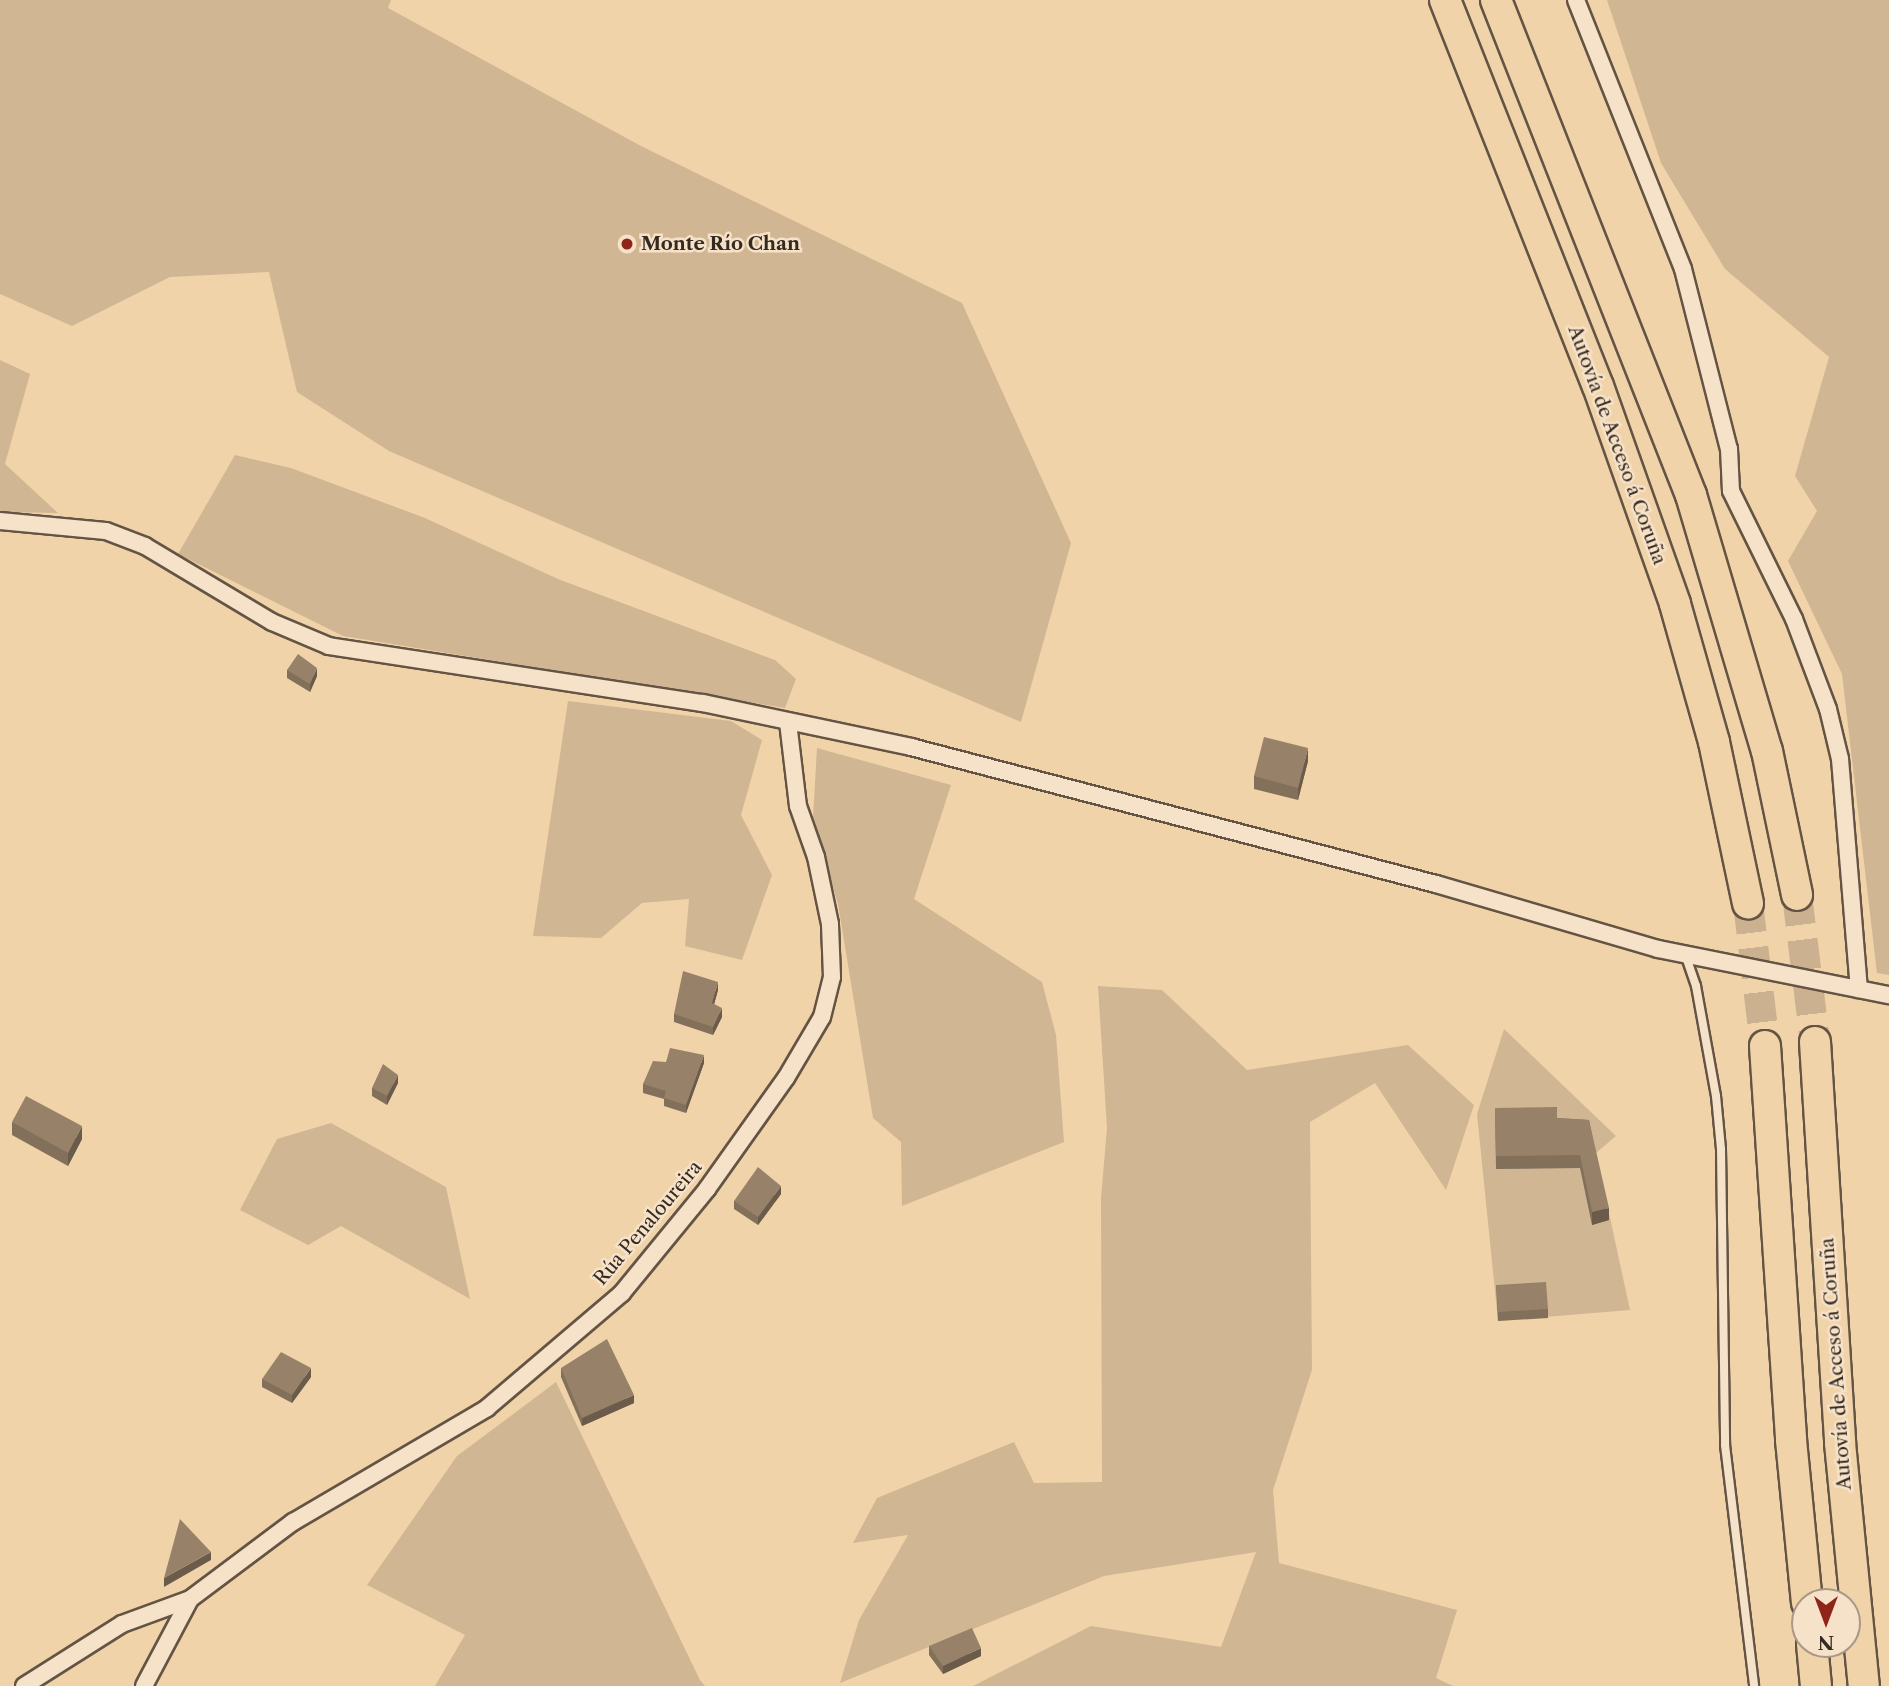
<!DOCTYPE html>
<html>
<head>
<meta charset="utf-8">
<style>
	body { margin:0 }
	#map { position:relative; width:1889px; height:1686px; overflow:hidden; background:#f1d3aa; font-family:"Libre Caslon Text",serif }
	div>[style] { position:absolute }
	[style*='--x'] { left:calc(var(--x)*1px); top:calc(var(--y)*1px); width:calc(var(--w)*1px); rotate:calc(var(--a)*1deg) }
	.green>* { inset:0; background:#d1b693 }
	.highway-tunnel>* { height:30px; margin-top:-15px; transform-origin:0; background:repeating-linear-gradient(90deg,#cbb18f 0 30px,transparent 0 45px) }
	.roads { filter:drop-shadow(2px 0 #645444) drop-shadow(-2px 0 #645444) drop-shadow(0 2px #645444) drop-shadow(0 -2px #645444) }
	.lane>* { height:8px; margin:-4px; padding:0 4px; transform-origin:4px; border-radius:4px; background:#f6e2c8 }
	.street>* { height:16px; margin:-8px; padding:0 8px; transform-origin:8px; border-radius:8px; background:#f6e2c8 }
	.highway>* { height:30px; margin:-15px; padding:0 15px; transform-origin:15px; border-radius:15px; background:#f1d3aa }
	.wall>* { inset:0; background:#82705a }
	.shaded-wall>* { inset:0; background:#6a5b4a }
	.building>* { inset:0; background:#978269 }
	.dots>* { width:19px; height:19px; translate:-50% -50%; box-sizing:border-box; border:4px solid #f6e2c8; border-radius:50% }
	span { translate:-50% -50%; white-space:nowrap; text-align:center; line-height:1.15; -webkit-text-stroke:5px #f6e2c8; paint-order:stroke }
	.poi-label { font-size:19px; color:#352a22; font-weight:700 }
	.left { translate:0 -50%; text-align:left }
	.street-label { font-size:19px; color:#352a22 }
	.north { position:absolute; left:1791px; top:1588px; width:70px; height:70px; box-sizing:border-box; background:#f6e2c8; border:2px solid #a99886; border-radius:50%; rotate:180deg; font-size:19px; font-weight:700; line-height:28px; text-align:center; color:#352a22 }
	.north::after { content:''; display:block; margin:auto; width:24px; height:32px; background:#8f2418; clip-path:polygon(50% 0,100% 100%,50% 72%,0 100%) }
</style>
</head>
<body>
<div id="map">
	<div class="green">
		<div style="clip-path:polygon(0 0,391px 0,388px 8px,641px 146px,962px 303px,1071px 543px,1021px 722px,389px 451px,297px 392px,269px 272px,170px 277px,72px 326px,0 294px)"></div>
		<div style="clip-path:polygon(1607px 0,1889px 0,1889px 975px,1877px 973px,1842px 674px,1788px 561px,1817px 511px,1795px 476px,1829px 357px,1725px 269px,1661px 163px)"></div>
		<div style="clip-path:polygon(0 360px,30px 374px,5px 464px,58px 513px,0 512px)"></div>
		<div style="clip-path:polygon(235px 455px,291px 468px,425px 518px,558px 579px,775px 660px,796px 679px,785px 708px,343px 636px,178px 554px)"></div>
		<div style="clip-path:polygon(568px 701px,731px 721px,762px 740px,741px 815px,772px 875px,742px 960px,685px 946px,689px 899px,642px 903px,601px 938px,533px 936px)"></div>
		<div style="clip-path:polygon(817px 748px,951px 785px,914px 899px,1042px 982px,1056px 1035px,1064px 1142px,902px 1206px,901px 1142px,873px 1118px,838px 904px,813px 818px)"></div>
		<div style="clip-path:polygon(1098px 986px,1162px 990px,1247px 1070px,1408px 1045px,1474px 1105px,1446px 1190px,1375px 1083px,1310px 1122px,1312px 1370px,1273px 1490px,1279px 1563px,1457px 1610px,1436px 1678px,1453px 1686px,973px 1686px,1091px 1626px,1221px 1647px,1256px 1552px,1104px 1576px,840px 1683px,859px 1620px,908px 1535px,853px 1543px,877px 1498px,1014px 1442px,1034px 1483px,1102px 1482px,1101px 1198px,1107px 1128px)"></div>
		<div style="clip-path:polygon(1504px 1029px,1616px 1136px,1596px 1153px,1630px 1310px,1498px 1321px,1477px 1114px)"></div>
		<div style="clip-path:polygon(331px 1123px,446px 1187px,470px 1299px,341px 1226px,308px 1245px,240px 1210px,277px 1139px)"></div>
		<div style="clip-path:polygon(556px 1382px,700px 1680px,705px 1686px,435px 1686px,465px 1635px,367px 1585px,457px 1456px)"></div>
	</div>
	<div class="highway-tunnel">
		<div style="--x:1797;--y:895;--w:148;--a:83"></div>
		<div style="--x:1748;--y:903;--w:144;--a:83.2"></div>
	</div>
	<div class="roads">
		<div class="lane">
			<div style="--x:1685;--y:954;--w:34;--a:71"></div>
			<div style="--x:1696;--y:986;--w:112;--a:79.7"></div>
			<div style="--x:1716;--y:1096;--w:53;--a:84.6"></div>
			<div style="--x:1721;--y:1149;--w:296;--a:89.2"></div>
			<div style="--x:1725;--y:1445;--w:243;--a:83.1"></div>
		</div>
		<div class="street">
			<div style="--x:1576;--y:0;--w:289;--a:68.3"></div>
			<div style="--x:1683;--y:269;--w:186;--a:75.7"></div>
			<div style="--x:1729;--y:449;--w:42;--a:87.3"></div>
			<div style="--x:1731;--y:491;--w:143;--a:63.8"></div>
			<div style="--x:1794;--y:619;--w:96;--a:69.3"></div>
			<div style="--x:1828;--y:709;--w:51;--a:76.5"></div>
			<div style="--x:1840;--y:759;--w:231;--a:85.3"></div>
			<div style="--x:0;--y:521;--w:106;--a:5.4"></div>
			<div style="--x:106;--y:531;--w:42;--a:21"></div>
			<div style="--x:145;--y:546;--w:148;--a:30.9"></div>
			<div style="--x:272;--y:622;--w:62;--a:22.8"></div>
			<div style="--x:329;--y:646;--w:378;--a:8.7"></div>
			<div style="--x:703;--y:703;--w:213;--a:11.9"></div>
			<div style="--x:911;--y:747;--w:543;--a:14.63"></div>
			<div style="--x:1436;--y:884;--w:231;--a:16.3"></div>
			<div style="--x:1658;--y:949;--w:236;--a:11.3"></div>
			<div style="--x:24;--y:1686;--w:116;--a:-32.3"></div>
			<div style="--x:122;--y:1624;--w:72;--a:-20.2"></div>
			<div style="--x:144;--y:1686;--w:98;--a:-62.1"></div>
			<div style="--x:190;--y:1599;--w:129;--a:-36.8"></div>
			<div style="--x:293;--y:1522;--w:225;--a:-30.4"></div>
			<div style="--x:487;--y:1408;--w:177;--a:-40.4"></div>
			<div style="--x:622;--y:1293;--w:134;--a:-50.7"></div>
			<div style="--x:707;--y:1189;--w:136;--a:-54.6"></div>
			<div style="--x:786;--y:1078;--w:71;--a:-59.5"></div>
			<div style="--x:822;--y:1017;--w:41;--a:-76"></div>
			<div style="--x:832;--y:977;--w:53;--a:-92.2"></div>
			<div style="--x:830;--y:924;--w:68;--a:-101.8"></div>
			<div style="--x:816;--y:857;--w:54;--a:-109.4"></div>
			<div style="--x:798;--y:806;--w:85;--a:-96.8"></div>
		</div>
		<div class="highway">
			<div style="--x:1445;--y:0;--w:415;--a:68.4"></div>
			<div style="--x:1598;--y:386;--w:231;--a:70.5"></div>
			<div style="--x:1675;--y:604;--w:143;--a:74.2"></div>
			<div style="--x:1714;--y:742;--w:165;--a:78.1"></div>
			<div style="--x:1496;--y:0;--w:532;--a:68.5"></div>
			<div style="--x:1691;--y:495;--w:267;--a:73.5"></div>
			<div style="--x:1767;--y:751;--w:147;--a:78.2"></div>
			<div style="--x:1815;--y:1042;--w:402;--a:86.4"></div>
			<div style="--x:1840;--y:1443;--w:244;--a:84.4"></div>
			<div style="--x:1765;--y:1046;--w:395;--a:86.2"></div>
			<div style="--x:1791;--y:1440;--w:163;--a:84.4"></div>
			<div style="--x:1812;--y:1644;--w:42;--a:84.6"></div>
		</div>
	</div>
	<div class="wall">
		<div style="clip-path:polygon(287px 670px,317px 676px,310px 692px,287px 678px)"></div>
		<div style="clip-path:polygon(1308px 761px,1298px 800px,1254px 789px,1254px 776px)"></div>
		<div style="clip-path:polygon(718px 990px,714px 1004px,722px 1017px,713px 1035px,674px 1022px,674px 1014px)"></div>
		<div style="clip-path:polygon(666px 1062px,704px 1063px,686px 1113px,664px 1106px,664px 1099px,643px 1093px,643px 1084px)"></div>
		<div style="clip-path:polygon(398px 1083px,387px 1105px,372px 1096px,372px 1088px)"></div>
		<div style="clip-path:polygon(1495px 1108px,1557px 1118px,1589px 1120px,1609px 1220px,1592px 1225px,1580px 1168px,1496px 1169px)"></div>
		<div style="clip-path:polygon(12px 1122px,82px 1139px,68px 1166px,12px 1135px)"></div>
		<div style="clip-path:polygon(781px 1194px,758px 1225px,734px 1209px,734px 1201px)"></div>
		<div style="clip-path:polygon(1496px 1285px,1548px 1309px,1548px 1318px,1498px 1321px)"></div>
		<div style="clip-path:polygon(561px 1368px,634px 1403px,582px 1426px,561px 1377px)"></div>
		<div style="clip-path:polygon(311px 1377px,292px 1403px,262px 1387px,262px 1379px)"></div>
		<div style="clip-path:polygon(929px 1646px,981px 1656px,943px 1674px,929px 1655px)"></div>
	</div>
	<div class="shaded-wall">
		<div style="clip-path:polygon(317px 668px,317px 676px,310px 692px,310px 684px)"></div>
		<div style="clip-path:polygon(1308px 748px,1308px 761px,1298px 800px,1298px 788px)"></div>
		<div style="clip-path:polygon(718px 982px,718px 990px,712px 1012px,712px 1003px)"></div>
		<div style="clip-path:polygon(722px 1008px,722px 1017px,713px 1035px,713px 1027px)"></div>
		<div style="clip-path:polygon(704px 1055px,704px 1063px,686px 1113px,686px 1105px)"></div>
		<div style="clip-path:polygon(398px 1075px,398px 1083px,387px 1105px,387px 1096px)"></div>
		<div style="clip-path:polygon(82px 1126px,82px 1139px,68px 1166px,68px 1153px)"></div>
		<div style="clip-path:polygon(781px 1186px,781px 1194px,758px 1225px,758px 1217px)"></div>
		<div style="clip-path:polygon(1609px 1208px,1609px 1220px,1592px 1225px,1592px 1212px)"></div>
		<div style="clip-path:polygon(311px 1368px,311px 1377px,292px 1403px,292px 1395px)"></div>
		<div style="clip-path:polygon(634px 1395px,634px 1403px,582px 1426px,582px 1418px)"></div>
		<div style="clip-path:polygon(211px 1552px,211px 1560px,164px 1587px,164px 1578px)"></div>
		<div style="clip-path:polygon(981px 1648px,981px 1656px,943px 1674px,943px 1666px)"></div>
	</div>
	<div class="building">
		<div style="clip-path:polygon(298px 654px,317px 668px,310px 684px,287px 670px)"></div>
		<div style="clip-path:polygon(1264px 737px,1308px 748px,1298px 788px,1254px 776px)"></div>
		<div style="clip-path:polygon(683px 971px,718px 982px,712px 1003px,722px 1008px,713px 1027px,674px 1014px)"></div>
		<div style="clip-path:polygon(670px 1048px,704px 1055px,686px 1105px,664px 1098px,666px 1091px,643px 1084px,653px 1061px,666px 1062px)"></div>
		<div style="clip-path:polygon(383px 1064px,398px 1075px,387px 1096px,372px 1088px)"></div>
		<div style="clip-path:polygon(26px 1096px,82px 1126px,68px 1153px,12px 1122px)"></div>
		<div style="clip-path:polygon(1557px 1107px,1557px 1118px,1589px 1120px,1609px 1208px,1592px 1212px,1580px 1155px,1496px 1156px,1495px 1108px)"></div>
		<div style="clip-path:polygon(758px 1167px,781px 1186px,758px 1217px,734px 1201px)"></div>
		<div style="clip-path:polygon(1546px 1282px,1548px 1309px,1498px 1312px,1496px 1285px)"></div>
		<div style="clip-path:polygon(607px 1339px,634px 1395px,582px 1418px,561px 1368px)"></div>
		<div style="clip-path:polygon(281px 1352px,311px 1368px,292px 1395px,262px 1379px)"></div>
		<div style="clip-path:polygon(180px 1519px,211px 1552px,164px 1578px)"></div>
		<div style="clip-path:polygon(972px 1628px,981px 1648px,943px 1666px,929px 1646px)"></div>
	</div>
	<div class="dots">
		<div style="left:627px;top:244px;background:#8f2418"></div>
	</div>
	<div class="poi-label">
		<span class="left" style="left:641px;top:244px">Monte Río Chan</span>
	</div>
	<div class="street-label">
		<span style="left:1617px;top:445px;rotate:70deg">Autovía de Acceso á Coruña</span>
		<span style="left:648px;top:1223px;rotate:-50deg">Rúa Penaloureira</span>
		<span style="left:1836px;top:1364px;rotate:-94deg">Autovía de Acceso á Coruña</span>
	</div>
	<div class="north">N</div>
</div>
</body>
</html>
